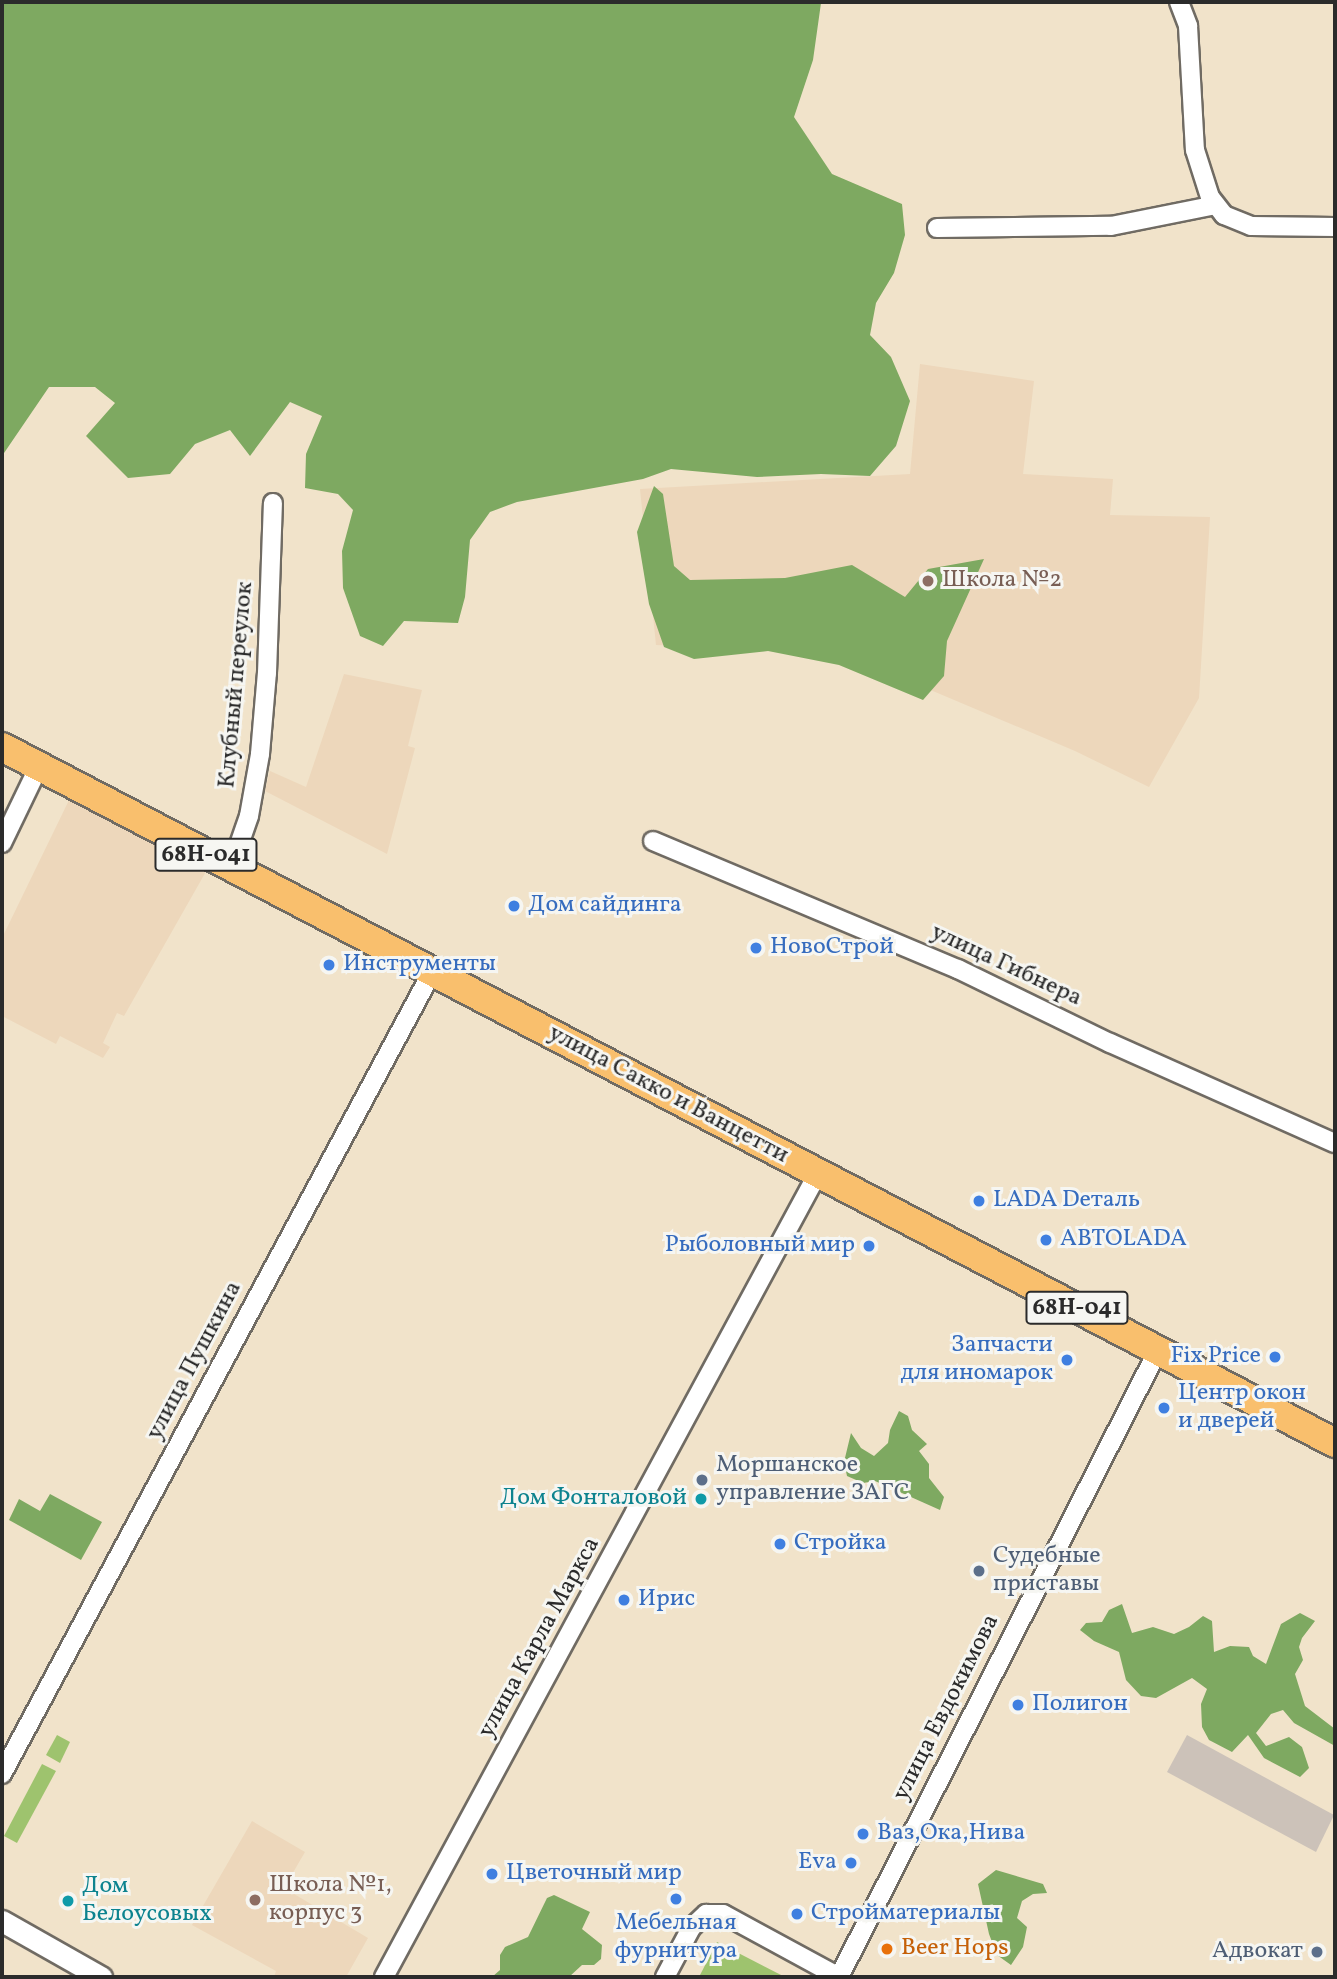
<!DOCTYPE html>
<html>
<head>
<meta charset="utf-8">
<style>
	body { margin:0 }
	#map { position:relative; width:1337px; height:1979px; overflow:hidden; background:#f1e3ca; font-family:Vollkorn,serif }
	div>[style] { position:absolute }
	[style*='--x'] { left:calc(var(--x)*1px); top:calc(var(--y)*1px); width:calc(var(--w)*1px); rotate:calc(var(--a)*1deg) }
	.built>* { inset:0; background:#edd7bb }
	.industrial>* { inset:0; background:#ccc2b9 }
	.green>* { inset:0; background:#9ec36e }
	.forest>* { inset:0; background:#7ea961 }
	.roads { filter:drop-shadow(2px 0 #706b63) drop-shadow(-2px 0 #706b63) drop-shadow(0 2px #706b63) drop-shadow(0 -2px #706b63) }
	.minor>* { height:18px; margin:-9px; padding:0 9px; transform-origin:9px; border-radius:9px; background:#fff }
	.tertiary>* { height:21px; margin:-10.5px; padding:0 10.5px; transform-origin:10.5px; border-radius:10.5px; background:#fff }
	.primary>* { height:28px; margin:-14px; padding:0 14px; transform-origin:14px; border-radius:14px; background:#f9bf6d }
	.dots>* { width:19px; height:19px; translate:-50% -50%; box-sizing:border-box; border:4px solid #f6f6f2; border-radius:50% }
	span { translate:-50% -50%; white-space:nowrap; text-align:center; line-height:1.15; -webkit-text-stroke:6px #f6f6f2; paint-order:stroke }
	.shield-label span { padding:2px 5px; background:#f6f6f2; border:2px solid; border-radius:5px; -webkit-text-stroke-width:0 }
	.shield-label { font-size:23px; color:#2b2b2b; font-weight:700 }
	.education-label { font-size:24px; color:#785e54 }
	.left { translate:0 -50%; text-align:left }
	.street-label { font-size:24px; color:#2b2b2b }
	.shop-label { font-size:24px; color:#366cbe }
	.right { translate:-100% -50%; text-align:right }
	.service-label { font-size:24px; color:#4e5e75 }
	.culture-label { font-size:24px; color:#0d838f }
	.food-label { font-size:24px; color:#c56008 }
	.frame { position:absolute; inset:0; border:4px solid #2b2b2b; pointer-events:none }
</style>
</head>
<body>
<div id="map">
	<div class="built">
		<div style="clip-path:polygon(920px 364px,1034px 381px,1023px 474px,1113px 479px,1110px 515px,1210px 517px,1199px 698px,1149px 787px,1075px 751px,843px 653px,656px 645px,640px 489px,910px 474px)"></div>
		<div style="clip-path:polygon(344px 674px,422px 690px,408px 746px,415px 748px,387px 854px,265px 791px,270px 771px,306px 787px)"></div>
		<div style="clip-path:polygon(71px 796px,208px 868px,124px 1016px,117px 1013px,103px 1043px,110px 1047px,103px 1058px,60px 1036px,56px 1044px,2px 1016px,2px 938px)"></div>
		<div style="clip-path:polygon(252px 1821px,305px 1852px,284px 1888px,368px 1938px,346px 1977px,274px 1977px,276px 1971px,192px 1925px)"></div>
	</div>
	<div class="industrial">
		<div style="clip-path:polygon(1187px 1735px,1334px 1815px,1316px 1852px,1167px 1772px)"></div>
	</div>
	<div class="green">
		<div style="clip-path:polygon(57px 1735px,70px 1742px,60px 1763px,46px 1755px)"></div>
		<div style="clip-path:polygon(42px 1764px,56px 1771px,17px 1843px,4px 1836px)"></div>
		<div style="clip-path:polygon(717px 1942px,785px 1977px,699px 1977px)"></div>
	</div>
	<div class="forest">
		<div style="clip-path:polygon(2px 2px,821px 3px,813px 60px,794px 117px,832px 174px,902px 204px,905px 235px,894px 273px,876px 303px,870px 335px,891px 357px,910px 401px,896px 446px,870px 476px,821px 474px,757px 477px,671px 469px,643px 479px,517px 502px,490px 512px,470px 540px,465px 597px,458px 623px,404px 621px,383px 646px,360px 636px,343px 588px,342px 551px,353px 510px,338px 494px,305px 488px,306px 454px,322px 416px,290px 402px,250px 456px,230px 430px,195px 444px,170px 474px,128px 478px,86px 436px,115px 403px,95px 387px,49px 387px,2px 456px)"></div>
		<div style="clip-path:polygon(654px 486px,663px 494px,674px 566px,690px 580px,785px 578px,852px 565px,905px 597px,928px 569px,984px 559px,947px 641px,944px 676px,923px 700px,839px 665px,768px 651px,694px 659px,664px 647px,649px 604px,637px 532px)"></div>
		<div style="clip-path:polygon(899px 1411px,908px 1416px,912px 1430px,927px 1444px,919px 1451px,929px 1464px,929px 1478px,944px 1497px,940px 1510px,875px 1481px,863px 1483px,847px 1476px,844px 1462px,851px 1433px,861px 1448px,874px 1456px,888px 1443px,890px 1430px)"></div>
		<div style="clip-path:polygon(50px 1494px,102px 1522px,81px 1560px,9px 1520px,19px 1499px,40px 1511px)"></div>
		<div style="clip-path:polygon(1122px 1604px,1132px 1633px,1153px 1627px,1174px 1634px,1189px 1627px,1203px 1616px,1212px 1621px,1214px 1652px,1230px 1646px,1249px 1647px,1253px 1656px,1266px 1664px,1281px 1624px,1300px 1613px,1315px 1621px,1302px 1638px,1299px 1647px,1303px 1660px,1295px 1674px,1305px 1706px,1335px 1729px,1335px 1746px,1294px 1723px,1283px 1710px,1271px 1714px,1256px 1733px,1266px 1746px,1289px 1737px,1302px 1747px,1309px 1768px,1300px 1777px,1264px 1758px,1248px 1735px,1232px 1752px,1209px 1740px,1202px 1727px,1201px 1704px,1207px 1689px,1192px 1678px,1156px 1698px,1141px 1696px,1126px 1680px,1119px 1652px,1094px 1641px,1080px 1630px,1086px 1623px,1102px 1622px,1109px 1610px)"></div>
		<div style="clip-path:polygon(996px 1870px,1043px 1884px,1047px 1893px,1033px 1894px,1022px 1901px,1017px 1918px,1027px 1927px,1023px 1947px,1011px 1965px,997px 1955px,989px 1934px,978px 1884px)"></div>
		<div style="clip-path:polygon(554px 1895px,590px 1912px,582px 1929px,602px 1945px,601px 1959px,594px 1965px,582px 1965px,569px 1977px,492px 1977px,500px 1970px,500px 1955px,505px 1947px,528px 1937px,547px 1898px)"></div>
	</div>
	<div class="roads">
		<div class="minor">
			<div style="--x:1179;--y:2;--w:26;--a:69"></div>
			<div style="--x:1188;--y:26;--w:124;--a:86.8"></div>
			<div style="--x:1195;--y:150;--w:49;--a:72.3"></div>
			<div style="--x:1210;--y:197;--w:23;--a:52"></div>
			<div style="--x:1224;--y:215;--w:29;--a:22"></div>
			<div style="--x:1251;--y:226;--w:84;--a:0.7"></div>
			<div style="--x:937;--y:228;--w:174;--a:-0.7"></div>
			<div style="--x:1111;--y:226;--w:107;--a:-11.3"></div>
			<div style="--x:653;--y:841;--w:331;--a:22.8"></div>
			<div style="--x:958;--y:969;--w:169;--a:26"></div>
			<div style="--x:1110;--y:1043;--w:246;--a:24"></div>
			<div style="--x:2;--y:843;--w:85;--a:-64.3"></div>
			<div style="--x:231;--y:868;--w:55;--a:-70.9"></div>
			<div style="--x:249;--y:816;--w:63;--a:-79.9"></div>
			<div style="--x:260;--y:754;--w:81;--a:-85.1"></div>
			<div style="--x:267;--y:673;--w:170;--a:-88"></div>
			<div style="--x:2;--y:1774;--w:910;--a:-61.8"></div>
			<div style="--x:384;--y:1977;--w:914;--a:-61.64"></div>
			<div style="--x:665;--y:1977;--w:55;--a:-62"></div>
			<div style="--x:691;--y:1928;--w:21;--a:-43"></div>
			<div style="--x:706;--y:1914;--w:17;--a:0"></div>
			<div style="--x:723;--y:1914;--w:132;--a:28.5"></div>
			<div style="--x:839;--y:1977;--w:703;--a:-63.03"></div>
		</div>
		<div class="tertiary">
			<div style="--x:2;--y:1921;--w:114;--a:29.5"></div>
		</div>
		<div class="primary">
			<div style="--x:2;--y:747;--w:1504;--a:27.57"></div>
		</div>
	</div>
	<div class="dots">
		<div style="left:928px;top:581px;background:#8d6e63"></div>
		<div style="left:514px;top:906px;background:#3f7fe0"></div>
		<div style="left:756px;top:948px;background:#3f7fe0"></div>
		<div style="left:329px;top:965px;background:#3f7fe0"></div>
		<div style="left:979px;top:1201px;background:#3f7fe0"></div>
		<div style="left:1046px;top:1240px;background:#3f7fe0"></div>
		<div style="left:869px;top:1246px;background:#3f7fe0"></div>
		<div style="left:1275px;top:1357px;background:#3f7fe0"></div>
		<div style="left:1067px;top:1360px;background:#3f7fe0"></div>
		<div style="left:1164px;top:1408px;background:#3f7fe0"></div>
		<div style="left:702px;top:1480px;background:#5c6f8a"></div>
		<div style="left:701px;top:1499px;background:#0f9aa8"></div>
		<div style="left:780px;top:1544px;background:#3f7fe0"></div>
		<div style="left:979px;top:1571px;background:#5c6f8a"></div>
		<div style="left:624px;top:1600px;background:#3f7fe0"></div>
		<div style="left:1018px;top:1705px;background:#3f7fe0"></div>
		<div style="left:863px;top:1834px;background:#3f7fe0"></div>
		<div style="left:851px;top:1863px;background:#3f7fe0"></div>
		<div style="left:492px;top:1874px;background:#3f7fe0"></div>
		<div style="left:676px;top:1899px;background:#3f7fe0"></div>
		<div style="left:255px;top:1900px;background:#8d6e63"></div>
		<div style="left:68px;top:1901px;background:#0f9aa8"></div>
		<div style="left:797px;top:1914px;background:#3f7fe0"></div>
		<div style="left:887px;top:1949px;background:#e8710a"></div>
		<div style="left:1317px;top:1952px;background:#5c6f8a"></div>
	</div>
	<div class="shield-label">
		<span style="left:206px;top:855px">68Н-041</span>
		<span style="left:1077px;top:1308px">68Н-041</span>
	</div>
	<div class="education-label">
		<span class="left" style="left:942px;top:581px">Школа №2</span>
		<span class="left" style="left:269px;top:1900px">Школа №1,<br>корпус 3</span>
	</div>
	<div class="street-label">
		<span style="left:237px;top:685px;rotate:-85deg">Клубный переулок</span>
		<span style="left:1006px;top:966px;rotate:25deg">улица Гибнера</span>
		<span style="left:668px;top:1095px;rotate:28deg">улица Сакко и Ванцетти</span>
		<span style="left:195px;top:1361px;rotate:-62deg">улица Пушкина</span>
		<span style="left:540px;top:1638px;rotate:-61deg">улица Карла Маркса</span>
		<span style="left:947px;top:1708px;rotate:-63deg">улица Евдокимова</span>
	</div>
	<div class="shop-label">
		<span class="left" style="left:528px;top:906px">Дом сайдинга</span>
		<span class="left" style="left:770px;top:948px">НовоСтрой</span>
		<span class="left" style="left:343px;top:965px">Инструменты</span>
		<span class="left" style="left:993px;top:1201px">LADA Dеталь</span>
		<span class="left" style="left:1060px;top:1240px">АВТОLADA</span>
		<span class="right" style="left:855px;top:1246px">Рыболовный мир</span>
		<span class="right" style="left:1053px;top:1360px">Запчасти<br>для иномарок</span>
		<span class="right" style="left:1261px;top:1357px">Fix Price</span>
		<span class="left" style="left:1178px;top:1408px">Центр окон<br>и дверей</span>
		<span class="left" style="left:794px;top:1544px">Стройка</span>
		<span class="left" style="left:638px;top:1600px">Ирис</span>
		<span class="left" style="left:1032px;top:1705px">Полигон</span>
		<span class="left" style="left:877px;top:1834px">Ваз,Ока,Нива</span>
		<span class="right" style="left:837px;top:1863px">Eva</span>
		<span class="left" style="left:506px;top:1874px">Цветочный мир</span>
		<span class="left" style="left:811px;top:1914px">Стройматериалы</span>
		<span style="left:676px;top:1938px">Мебельная<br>фурнитура</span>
	</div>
	<div class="service-label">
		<span class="left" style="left:716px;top:1480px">Моршанское<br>управление ЗАГС</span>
		<span class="left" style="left:993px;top:1571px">Судебные<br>приставы</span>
		<span class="right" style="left:1303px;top:1952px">Адвокат</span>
	</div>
	<div class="culture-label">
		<span class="right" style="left:687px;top:1499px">Дом Фонталовой</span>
		<span class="left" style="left:82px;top:1901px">Дом<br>Белоусовых</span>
	</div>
	<div class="food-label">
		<span class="left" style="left:901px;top:1949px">Beer Hops</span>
	</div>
	<div class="frame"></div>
</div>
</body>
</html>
